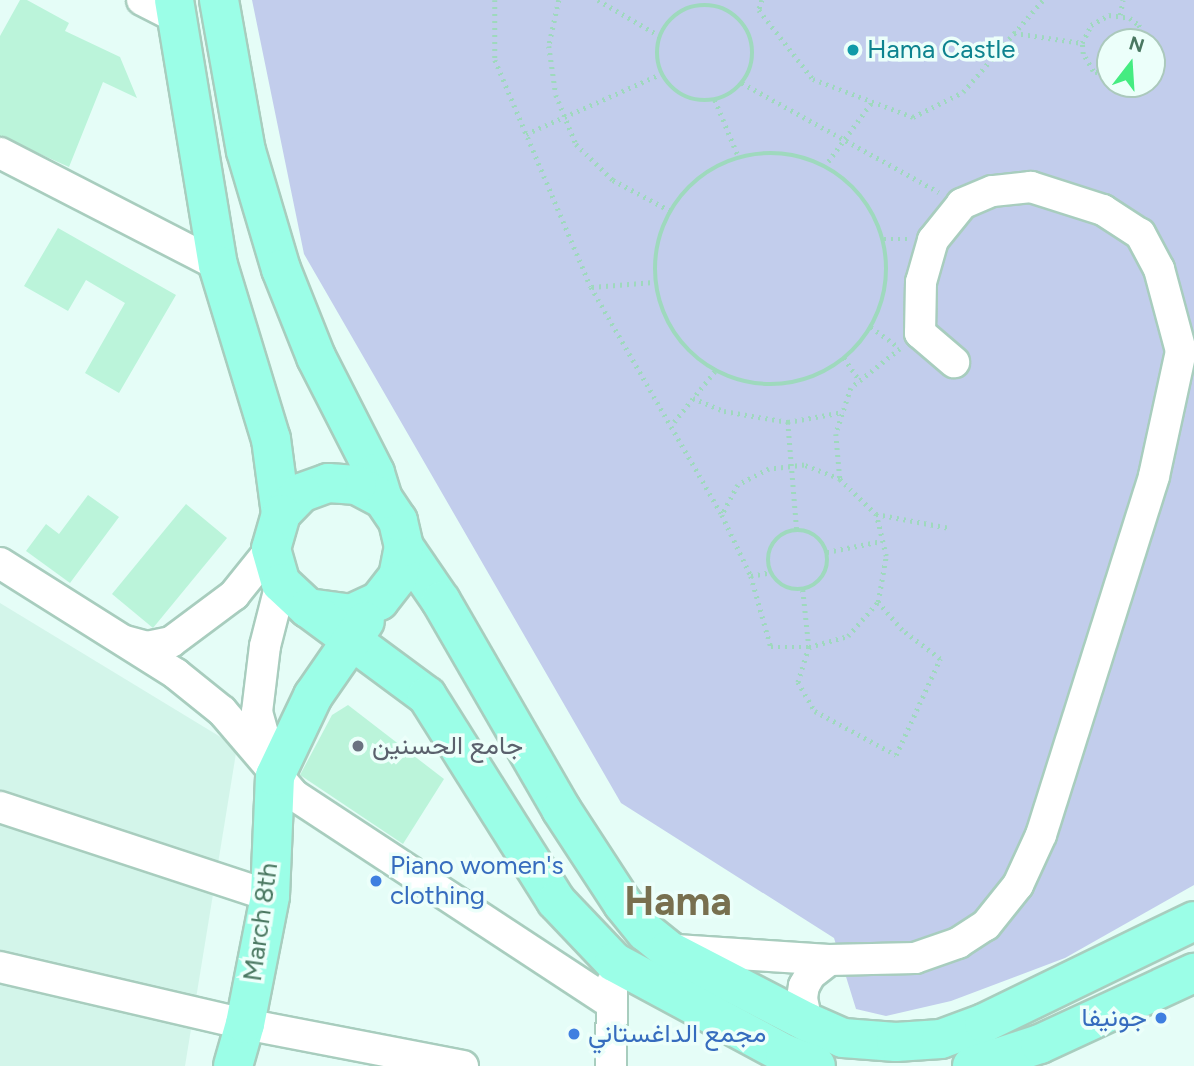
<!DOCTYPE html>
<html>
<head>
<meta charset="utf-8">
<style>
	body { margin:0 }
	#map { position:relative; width:1194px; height:1066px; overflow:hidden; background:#e5fdf7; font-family:Figtree,Vazirmatn,sans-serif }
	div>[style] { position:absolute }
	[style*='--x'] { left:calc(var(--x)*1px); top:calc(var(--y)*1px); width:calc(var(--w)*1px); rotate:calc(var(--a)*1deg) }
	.residential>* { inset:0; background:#d3f5ea }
	.green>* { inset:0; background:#c2cdec }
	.building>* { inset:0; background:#bbf4da }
	.path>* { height:4.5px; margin-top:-2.25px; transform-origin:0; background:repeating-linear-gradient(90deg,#9ed9bd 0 2px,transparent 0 7px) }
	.path>.ring { margin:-2.25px; padding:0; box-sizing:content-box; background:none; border:4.5px solid #9ed9bd; border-radius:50% }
	.roads { filter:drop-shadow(2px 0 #a8cdbe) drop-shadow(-2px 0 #a8cdbe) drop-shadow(0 2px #a8cdbe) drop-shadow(0 -2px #a8cdbe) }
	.minor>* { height:30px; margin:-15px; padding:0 15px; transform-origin:15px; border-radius:15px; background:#fff }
	.major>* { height:38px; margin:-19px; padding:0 19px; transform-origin:19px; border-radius:19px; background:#9bfee7 }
	.dots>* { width:19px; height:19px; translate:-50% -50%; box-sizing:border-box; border:4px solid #ecfffa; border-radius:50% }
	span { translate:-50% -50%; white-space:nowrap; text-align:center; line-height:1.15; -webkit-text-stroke:7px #ecfffa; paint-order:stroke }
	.culture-label { font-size:26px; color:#0d838f }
	.left { translate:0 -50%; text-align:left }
	.worship-label { font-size:26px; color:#5b616d }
	.shop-label { font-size:26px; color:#366cbe }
	.right { translate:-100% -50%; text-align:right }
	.street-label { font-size:26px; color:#497760 }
	.town-label { font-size:40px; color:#78704f; font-weight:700 }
	.north { position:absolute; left:1096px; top:28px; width:70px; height:70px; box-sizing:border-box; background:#ecfffa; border:2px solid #abc9bc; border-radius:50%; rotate:17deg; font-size:19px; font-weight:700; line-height:28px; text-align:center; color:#497760 }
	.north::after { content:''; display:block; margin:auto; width:24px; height:32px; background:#45ec81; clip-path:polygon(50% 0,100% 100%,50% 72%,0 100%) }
</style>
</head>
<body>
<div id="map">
	<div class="residential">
		<div style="clip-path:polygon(0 603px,237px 747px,185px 1066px,0 1066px)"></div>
	</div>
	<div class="green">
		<div style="clip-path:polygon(evenodd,252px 0,1194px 0,1194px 885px,1065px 958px,951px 1001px,886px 1016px,856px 1009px,834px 938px,621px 803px,304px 254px,252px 0,1110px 42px,1152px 42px,1152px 84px,1110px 84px,1110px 42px)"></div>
	</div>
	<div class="building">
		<div style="clip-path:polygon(20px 0,27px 0,69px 23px,65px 31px,120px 57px,137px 98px,103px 82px,69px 167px,0 136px,0 36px)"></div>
		<div style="clip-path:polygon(58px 228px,176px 295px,119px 393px,85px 373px,125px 303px,86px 280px,68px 311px,24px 286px)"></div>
		<div style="clip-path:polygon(88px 495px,119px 517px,70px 583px,26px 551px,46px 524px,59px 534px)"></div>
		<div style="clip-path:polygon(186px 504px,227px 538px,153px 628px,112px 594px)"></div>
		<div style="clip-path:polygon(348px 705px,444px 779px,403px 844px,300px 775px,332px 715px)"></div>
	</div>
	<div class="path">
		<div style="--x:495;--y:0;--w:60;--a:90"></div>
		<div style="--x:495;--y:60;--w:246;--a:67.1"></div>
		<div style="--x:591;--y:287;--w:263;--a:60.1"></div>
		<div style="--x:559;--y:0;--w:47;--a:102.3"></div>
		<div style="--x:549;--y:46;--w:49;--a:81.9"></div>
		<div style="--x:556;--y:95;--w:53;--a:67.8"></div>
		<div style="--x:576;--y:144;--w:52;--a:44.2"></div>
		<div style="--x:613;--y:180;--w:64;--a:28.2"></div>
		<div style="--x:598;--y:0;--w:72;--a:30.1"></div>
		<div style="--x:762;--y:0;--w:10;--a:107"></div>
		<div style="--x:759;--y:10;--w:88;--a:52"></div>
		<div style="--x:813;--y:79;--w:107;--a:20.8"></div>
		<div style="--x:913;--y:117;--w:56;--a:-26.6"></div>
		<div style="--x:963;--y:92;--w:122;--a:-49"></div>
		<div class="ring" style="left:657px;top:5px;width:91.5px;height:91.5px"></div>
		<div style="--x:1120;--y:15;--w:15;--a:-79"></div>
		<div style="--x:1014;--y:33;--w:69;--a:8.4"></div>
		<div style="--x:1110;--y:79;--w:19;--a:-155"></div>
		<div style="--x:1093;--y:71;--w:20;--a:-120"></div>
		<div style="--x:1083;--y:54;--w:11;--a:-95"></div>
		<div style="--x:1082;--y:43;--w:20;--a:-63"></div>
		<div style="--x:1091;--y:25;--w:21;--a:-29"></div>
		<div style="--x:1109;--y:15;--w:21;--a:8"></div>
		<div style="--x:1130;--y:18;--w:11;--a:38"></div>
		<div style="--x:1139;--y:25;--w:19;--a:65"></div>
		<div style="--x:742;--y:83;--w:225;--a:29"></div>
		<div style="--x:715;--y:100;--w:63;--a:67.5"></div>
		<div style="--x:526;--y:134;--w:148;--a:-24"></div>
		<div class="ring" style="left:655px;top:153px;width:227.5px;height:227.5px"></div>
		<div style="--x:824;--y:167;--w:81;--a:-53.6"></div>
		<div style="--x:884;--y:239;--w:24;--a:0"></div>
		<div style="--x:592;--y:287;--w:62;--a:-4.6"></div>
		<div style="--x:871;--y:327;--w:31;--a:36"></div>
		<div style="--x:900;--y:349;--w:63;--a:141.5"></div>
		<div style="--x:851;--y:388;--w:48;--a:108.1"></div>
		<div style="--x:836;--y:434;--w:45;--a:84.9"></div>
		<div style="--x:840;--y:479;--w:50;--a:44.2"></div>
		<div style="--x:876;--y:514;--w:75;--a:10.7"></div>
		<div style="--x:844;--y:358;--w:28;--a:55"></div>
		<div style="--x:693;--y:398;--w:34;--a:23"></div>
		<div style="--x:724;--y:411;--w:65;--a:9.8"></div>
		<div style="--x:788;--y:422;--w:56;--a:-10.3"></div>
		<div style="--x:674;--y:422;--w:65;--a:-51.2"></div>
		<div style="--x:788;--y:422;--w:109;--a:85.3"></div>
		<div style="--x:840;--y:479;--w:39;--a:-159"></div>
		<div style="--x:804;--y:465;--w:35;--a:173"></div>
		<div style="--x:769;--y:469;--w:35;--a:153"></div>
		<div style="--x:738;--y:485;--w:34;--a:118"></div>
		<div style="--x:722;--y:515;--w:68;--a:64.6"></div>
		<div style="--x:751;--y:576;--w:74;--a:74.3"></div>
		<div style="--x:771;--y:647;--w:38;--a:0"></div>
		<div style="--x:809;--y:647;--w:41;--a:-15.8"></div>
		<div style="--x:848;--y:636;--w:45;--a:-48.6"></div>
		<div style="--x:878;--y:602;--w:47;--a:-80.1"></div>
		<div style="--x:886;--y:556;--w:43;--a:-103.4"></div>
		<div class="ring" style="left:768px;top:530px;width:55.5px;height:55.5px"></div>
		<div style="--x:827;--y:552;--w:56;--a:-11.3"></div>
		<div style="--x:751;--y:576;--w:20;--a:-11"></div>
		<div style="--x:803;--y:590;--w:57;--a:84"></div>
		<div style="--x:809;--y:647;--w:37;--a:107"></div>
		<div style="--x:798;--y:682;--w:34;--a:60"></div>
		<div style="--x:815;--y:711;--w:92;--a:28.5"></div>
		<div style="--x:896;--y:755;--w:106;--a:-65.4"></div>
		<div style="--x:940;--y:659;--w:48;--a:-142.7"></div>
		<div style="--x:902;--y:630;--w:37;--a:-131"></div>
	</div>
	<div class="roads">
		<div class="minor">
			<div style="--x:142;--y:0;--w:36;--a:27"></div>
			<div style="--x:0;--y:153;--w:245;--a:27.2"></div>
			<div style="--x:0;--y:563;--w:208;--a:32.2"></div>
			<div style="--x:176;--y:674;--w:59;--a:38.8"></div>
			<div style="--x:222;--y:711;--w:111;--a:49.4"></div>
			<div style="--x:294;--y:795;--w:377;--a:33.3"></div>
			<div style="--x:125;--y:641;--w:23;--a:15"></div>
			<div style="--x:147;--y:647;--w:25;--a:-12"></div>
			<div style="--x:171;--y:642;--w:79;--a:-36.7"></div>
			<div style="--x:234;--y:595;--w:59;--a:-51.2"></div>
			<div style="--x:271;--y:762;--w:52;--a:-105.6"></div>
			<div style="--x:257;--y:712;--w:66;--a:-83.1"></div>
			<div style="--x:265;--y:646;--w:65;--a:-75.7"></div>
			<div style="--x:0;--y:807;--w:284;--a:18.2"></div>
			<div style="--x:676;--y:950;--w:153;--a:3.7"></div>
			<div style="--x:829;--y:960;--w:86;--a:-1.3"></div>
			<div style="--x:915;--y:958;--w:46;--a:-19.2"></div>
			<div style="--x:958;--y:943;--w:33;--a:-33"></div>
			<div style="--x:986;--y:925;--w:51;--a:-51.3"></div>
			<div style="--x:1018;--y:885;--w:55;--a:-65.3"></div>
			<div style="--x:1041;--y:835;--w:376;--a:-72.5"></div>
			<div style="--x:1154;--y:476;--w:128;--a:-77.8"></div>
			<div style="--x:1181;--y:351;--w:85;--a:-105"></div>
			<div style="--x:1159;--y:269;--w:40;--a:-118"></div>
			<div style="--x:1140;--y:234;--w:44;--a:-147"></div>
			<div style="--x:1103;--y:210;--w:76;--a:-162.3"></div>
			<div style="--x:1031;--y:187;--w:39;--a:174"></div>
			<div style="--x:992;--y:191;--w:33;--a:157"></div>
			<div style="--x:962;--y:204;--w:46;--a:128.9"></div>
			<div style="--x:933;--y:240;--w:44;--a:105.9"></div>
			<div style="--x:921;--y:282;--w:51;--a:91.1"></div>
			<div style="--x:920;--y:333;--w:45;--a:40.5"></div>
			<div style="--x:0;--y:967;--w:252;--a:13.1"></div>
			<div style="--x:245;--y:1024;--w:222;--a:10.9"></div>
			<div style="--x:807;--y:1022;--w:25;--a:-102"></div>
			<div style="--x:802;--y:998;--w:12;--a:-81"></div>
			<div style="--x:804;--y:986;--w:13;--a:-61"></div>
			<div style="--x:810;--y:975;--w:24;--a:-38"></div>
			<div style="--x:611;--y:1066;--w:83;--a:-89.3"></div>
		</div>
		<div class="major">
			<div style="--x:174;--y:0;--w:269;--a:80.6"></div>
			<div style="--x:218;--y:265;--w:182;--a:73.1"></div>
			<div style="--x:271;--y:439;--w:76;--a:82.4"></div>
			<div style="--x:219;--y:0;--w:153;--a:79.9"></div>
			<div style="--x:246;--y:151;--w:123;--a:73.5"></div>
			<div style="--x:281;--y:269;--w:95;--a:68.3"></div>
			<div style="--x:316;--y:357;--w:130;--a:63"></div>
			<div style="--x:375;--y:473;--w:27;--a:73"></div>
			<div style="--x:404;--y:547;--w:65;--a:55.6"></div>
			<div style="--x:441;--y:601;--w:240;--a:60"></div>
			<div style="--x:561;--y:809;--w:113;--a:56.9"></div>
			<div style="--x:623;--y:904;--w:36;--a:51"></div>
			<div style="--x:646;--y:932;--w:28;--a:39"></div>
			<div style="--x:668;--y:950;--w:157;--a:27.4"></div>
			<div style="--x:807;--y:1022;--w:39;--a:24"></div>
			<div style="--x:843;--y:1038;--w:53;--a:4.3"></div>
			<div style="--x:896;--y:1042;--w:45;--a:-3.8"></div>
			<div style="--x:941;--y:1039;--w:46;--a:-20.4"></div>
			<div style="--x:984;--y:1023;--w:233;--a:-25.9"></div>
			<div style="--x:308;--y:608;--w:43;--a:7.9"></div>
			<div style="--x:351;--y:614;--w:31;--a:-25"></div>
			<div style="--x:379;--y:601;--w:31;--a:-52"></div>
			<div style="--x:398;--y:577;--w:31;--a:-79"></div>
			<div style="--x:404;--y:547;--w:27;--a:-103"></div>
			<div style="--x:398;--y:521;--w:27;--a:-124"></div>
			<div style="--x:383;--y:499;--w:30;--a:-152"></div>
			<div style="--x:357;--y:485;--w:29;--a:-176"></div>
			<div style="--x:328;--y:483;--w:29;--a:160"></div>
			<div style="--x:301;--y:493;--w:29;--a:134"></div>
			<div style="--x:281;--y:514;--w:36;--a:106"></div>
			<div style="--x:271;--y:549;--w:35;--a:74"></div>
			<div style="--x:281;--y:583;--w:37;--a:43"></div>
			<div style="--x:308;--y:608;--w:148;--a:36.5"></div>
			<div style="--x:427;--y:696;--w:242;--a:57.8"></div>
			<div style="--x:556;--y:901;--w:84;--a:46.4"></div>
			<div style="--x:614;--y:962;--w:194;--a:28.3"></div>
			<div style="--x:785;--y:1054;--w:33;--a:21"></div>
			<div style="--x:233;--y:1066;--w:44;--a:-74.1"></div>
			<div style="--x:245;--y:1024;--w:130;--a:-78.9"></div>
			<div style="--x:270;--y:896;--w:120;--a:-87.6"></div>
			<div style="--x:275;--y:776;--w:89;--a:-64.6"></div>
			<div style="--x:313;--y:696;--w:91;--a:-55.3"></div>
			<div style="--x:972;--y:1066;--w:71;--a:-17.9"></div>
			<div style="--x:1040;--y:1044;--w:170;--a:-24.8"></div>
		</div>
	</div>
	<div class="dots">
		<div style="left:853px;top:50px;background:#0f9aa8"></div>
		<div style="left:358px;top:746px;background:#6b7280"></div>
		<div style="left:376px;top:881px;background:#3f7fe0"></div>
		<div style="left:1161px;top:1018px;background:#3f7fe0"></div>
		<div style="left:574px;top:1034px;background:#3f7fe0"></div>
	</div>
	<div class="culture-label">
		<span class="left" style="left:867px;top:50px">Hama Castle</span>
	</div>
	<div class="worship-label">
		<span class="left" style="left:372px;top:746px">جامع الحسنين</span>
	</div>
	<div class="shop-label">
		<span class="left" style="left:390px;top:881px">Piano women's<br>clothing</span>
		<span class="right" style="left:1147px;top:1018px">جونيفا</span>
		<span class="left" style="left:588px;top:1034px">مجمع الداغستاني</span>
	</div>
	<div class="street-label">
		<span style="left:261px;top:922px;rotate:-82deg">March 8th</span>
	</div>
	<div class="town-label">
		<span style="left:678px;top:901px">Hama</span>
	</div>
	<div class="north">N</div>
</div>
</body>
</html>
